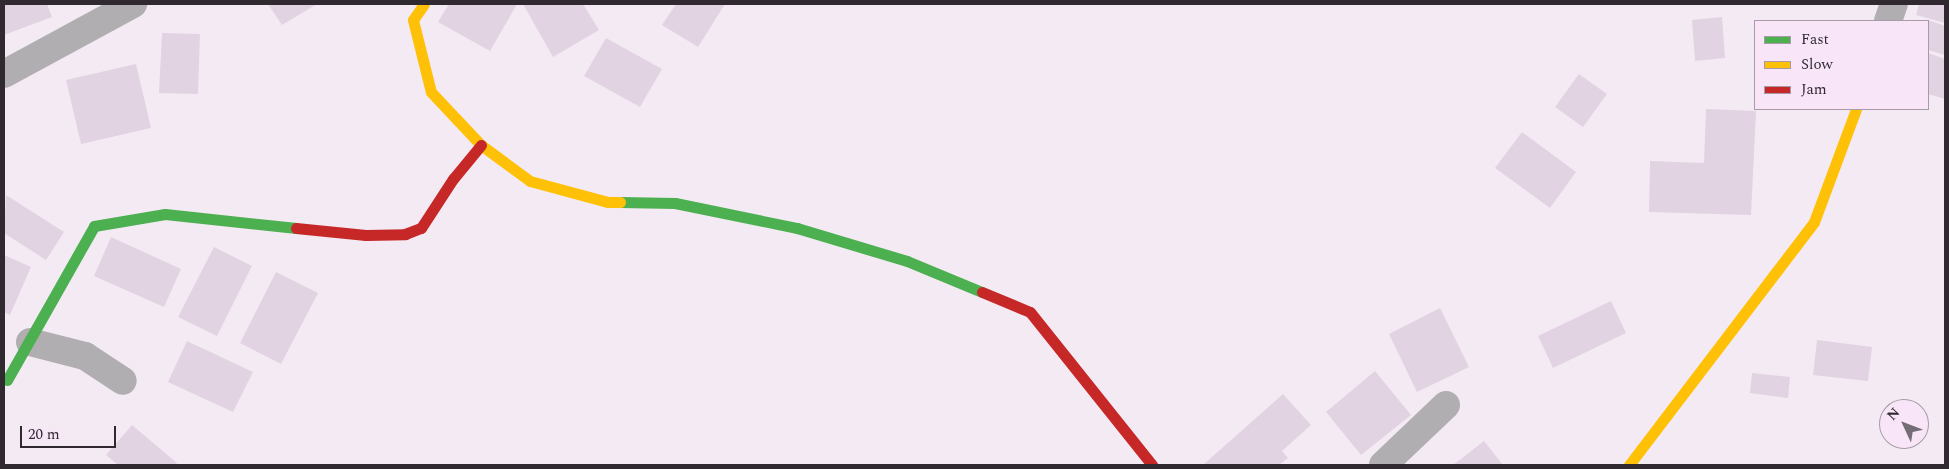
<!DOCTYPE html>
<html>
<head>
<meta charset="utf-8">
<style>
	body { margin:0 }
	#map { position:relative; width:1949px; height:469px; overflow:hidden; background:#f4eaf4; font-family:Spectral,serif }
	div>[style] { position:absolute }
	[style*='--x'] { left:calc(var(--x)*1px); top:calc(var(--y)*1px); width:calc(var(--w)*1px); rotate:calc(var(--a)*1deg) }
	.building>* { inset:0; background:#e2d3e2 }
	.street>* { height:28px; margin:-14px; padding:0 14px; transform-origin:14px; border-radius:14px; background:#b1aeb1 }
	.fast>* { height:11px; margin:-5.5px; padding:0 5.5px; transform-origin:5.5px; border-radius:5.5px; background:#4caf50 }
	.slow>* { height:11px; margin:-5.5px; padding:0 5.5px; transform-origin:5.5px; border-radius:5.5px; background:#ffc107 }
	.jam>* { height:11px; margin:-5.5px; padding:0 5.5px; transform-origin:5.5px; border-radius:5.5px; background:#c62828 }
	span { translate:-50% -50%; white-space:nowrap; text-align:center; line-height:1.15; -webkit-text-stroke:4px #f8e6f8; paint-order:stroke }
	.frame { position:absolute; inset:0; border:5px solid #302930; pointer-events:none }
	.legend { position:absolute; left:1754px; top:20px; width:175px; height:90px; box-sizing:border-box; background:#f8e6f8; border:1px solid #a89aa8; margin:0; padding:6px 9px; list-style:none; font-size:15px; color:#302930 }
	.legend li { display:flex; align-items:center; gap:10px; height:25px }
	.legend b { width:25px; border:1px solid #a89aa8 }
	.north { position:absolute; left:1879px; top:399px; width:50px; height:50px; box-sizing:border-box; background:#f8e6f8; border:1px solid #a89aa8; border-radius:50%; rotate:313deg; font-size:14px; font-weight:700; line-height:20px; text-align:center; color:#302930 }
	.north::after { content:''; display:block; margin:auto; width:18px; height:22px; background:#756d75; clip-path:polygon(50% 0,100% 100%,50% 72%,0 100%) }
	.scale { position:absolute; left:20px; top:426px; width:96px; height:22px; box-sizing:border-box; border:2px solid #302930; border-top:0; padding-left:6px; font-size:15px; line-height:18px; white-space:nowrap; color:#302930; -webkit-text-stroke:4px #f8e6f8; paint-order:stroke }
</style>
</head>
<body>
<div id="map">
	<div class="building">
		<div style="clip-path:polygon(4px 4px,47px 4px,52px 17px,4px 35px)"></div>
		<div style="clip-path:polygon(268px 4px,317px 4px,282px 25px)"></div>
		<div style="clip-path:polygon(449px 4px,517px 4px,490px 51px,438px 22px)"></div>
		<div style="clip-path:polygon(523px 4px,583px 4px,599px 30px,553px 57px)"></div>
		<div style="clip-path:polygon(676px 4px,725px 4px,698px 47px,662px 25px)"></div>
		<div style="clip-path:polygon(1919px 4px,1945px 4px,1945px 23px,1916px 15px)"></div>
		<div style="clip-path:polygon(1722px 17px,1725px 58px,1695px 61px,1692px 20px)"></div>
		<div style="clip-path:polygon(1928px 20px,1945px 26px,1945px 55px,1928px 50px)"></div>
		<div style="clip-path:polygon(162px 33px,200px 34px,198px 94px,159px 93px)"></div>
		<div style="clip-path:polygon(606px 38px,662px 69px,640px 107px,584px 76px)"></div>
		<div style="clip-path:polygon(1928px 53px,1945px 59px,1945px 99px,1928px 94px)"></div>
		<div style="clip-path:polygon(136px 64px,151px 128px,81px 144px,66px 80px)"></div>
		<div style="clip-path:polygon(1579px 74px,1607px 94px,1583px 127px,1555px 107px)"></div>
		<div style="clip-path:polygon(1706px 109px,1756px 111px,1751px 215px,1649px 212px,1650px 161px,1704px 163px)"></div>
		<div style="clip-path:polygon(1522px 132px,1576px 172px,1550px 208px,1495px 168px)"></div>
		<div style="clip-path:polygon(6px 195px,64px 232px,46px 260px,4px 233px)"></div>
		<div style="clip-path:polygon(111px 237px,181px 269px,164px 307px,94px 276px)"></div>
		<div style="clip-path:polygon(214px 247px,252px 266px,217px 336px,178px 317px)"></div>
		<div style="clip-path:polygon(4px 255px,31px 267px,10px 315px,4px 312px)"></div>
		<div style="clip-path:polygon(276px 272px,318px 293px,281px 364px,240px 343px)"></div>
		<div style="clip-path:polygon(1611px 301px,1626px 333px,1553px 368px,1538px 336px)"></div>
		<div style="clip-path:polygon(1440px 308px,1469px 367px,1417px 392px,1389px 334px)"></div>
		<div style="clip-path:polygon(1817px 340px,1872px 347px,1868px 381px,1813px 375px)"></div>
		<div style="clip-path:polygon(187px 341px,253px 372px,233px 412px,168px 382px)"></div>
		<div style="clip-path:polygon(1375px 371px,1411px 415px,1361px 455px,1326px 412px)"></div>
		<div style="clip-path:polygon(1752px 373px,1790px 377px,1788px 398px,1750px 393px)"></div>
		<div style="clip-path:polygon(1283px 394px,1311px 425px,1282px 451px,1288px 458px,1279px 465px,1203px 465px)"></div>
		<div style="clip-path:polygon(132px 425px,177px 463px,175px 465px,118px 465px,106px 455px)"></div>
		<div style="clip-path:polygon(1484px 441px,1503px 465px,1453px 465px)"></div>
	</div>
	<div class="street">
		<div style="--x:1888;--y:21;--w:18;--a:-71"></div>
		<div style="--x:4;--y:74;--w:147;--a:-28.5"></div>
		<div style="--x:30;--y:342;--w:57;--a:14.3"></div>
		<div style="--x:85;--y:356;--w:45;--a:33.3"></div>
		<div style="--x:1383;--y:465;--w:87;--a:-43.6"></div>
	</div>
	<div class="fast">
		<div style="--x:620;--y:202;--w:55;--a:1"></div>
		<div style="--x:675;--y:203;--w:125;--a:11.6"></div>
		<div style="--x:797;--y:228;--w:115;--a:16.7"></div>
		<div style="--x:907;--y:261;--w:81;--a:22.5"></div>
		<div style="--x:7;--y:380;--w:177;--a:-60.5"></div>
		<div style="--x:94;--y:226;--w:72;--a:-9.6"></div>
		<div style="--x:165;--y:214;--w:132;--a:6.1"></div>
	</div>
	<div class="slow">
		<div style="--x:424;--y:4;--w:19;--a:125"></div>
		<div style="--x:413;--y:20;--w:74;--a:76"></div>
		<div style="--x:431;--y:92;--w:73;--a:46.7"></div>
		<div style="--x:481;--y:145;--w:61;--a:36.3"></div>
		<div style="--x:530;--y:181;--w:81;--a:15.1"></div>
		<div style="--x:608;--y:202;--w:12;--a:0"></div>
		<div style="--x:1629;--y:465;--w:305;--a:-52.7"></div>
		<div style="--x:1814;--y:222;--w:121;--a:-69.6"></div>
	</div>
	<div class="jam">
		<div style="--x:296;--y:228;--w:70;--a:5.7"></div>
		<div style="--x:366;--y:235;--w:39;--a:-1"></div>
		<div style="--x:405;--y:234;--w:17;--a:-21"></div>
		<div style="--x:421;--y:228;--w:59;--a:-56.9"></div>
		<div style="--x:453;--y:179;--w:44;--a:-50.5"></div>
		<div style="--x:982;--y:292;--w:52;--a:22.6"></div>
		<div style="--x:1030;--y:312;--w:196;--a:51.4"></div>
	</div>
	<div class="frame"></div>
	<ul class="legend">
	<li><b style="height:6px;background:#4caf50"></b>Fast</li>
	<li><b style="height:6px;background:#ffc107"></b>Slow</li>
	<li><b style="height:6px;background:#c62828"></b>Jam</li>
	</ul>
	<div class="north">N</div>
	<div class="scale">20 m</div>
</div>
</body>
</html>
